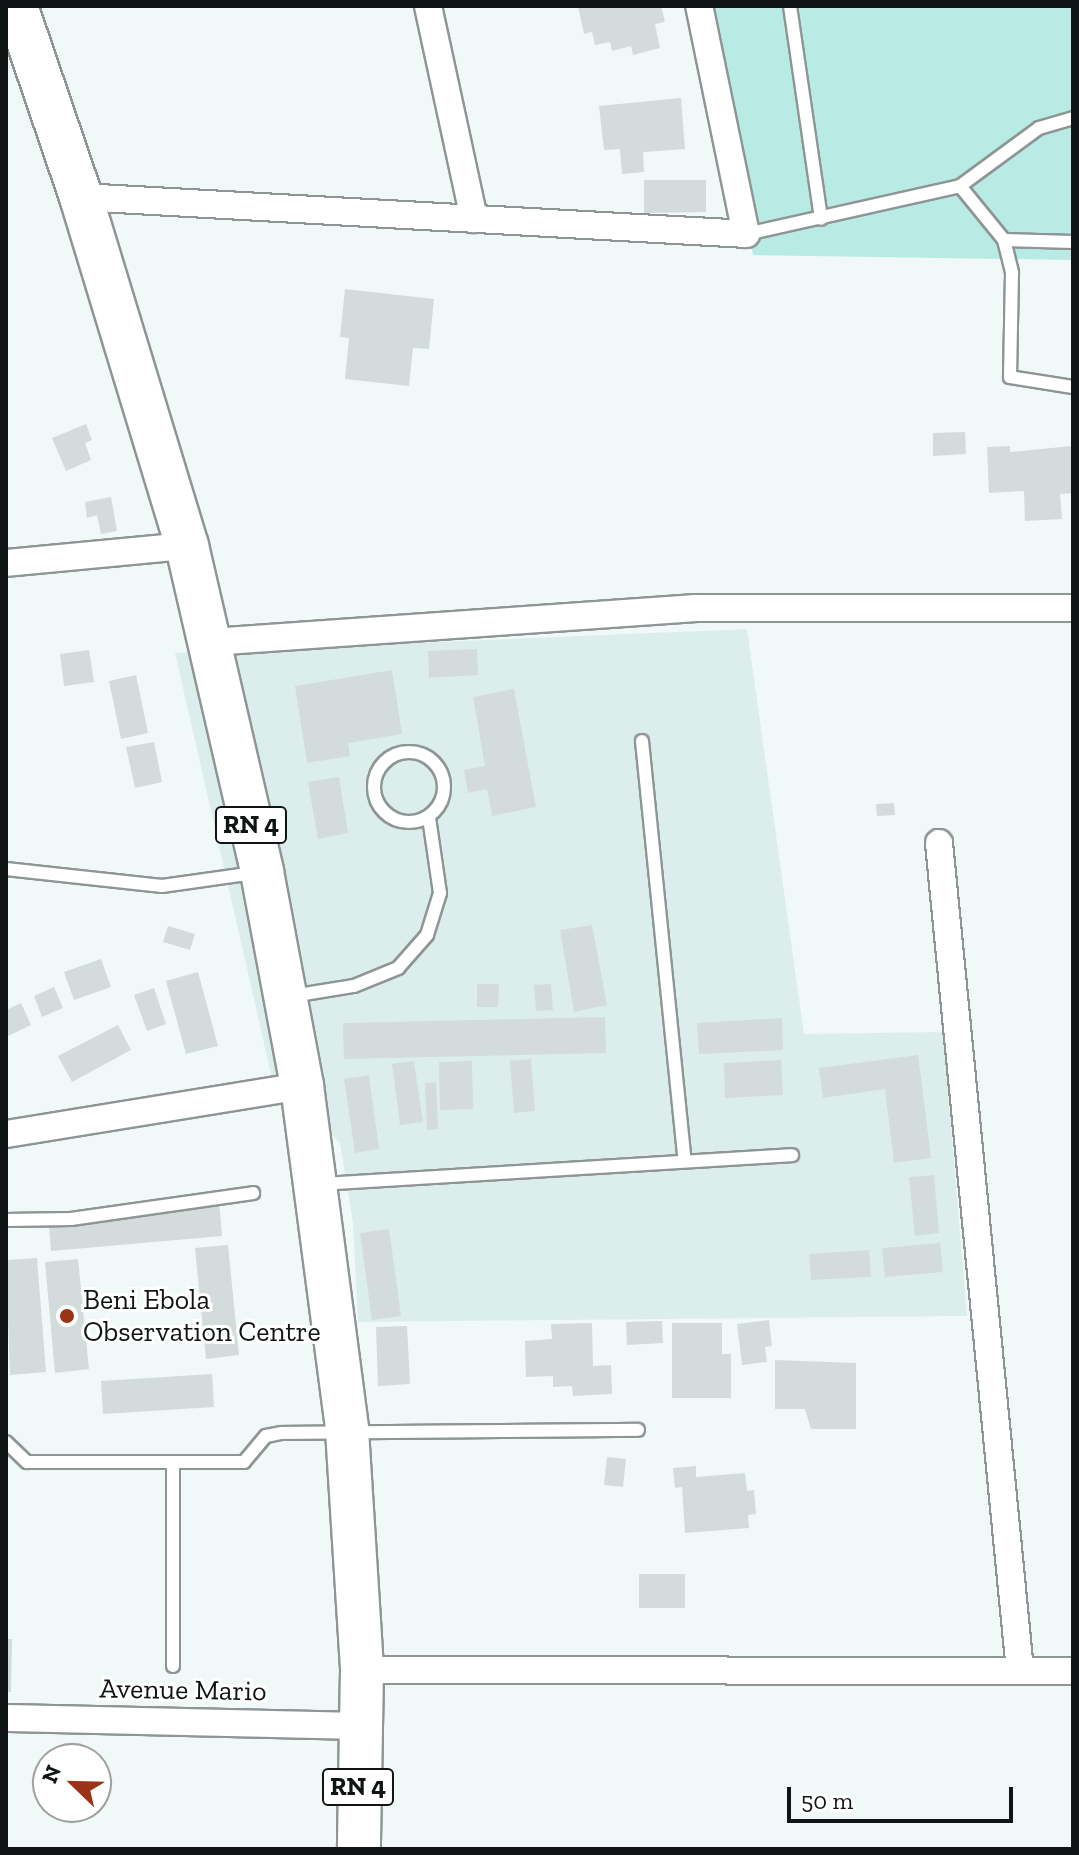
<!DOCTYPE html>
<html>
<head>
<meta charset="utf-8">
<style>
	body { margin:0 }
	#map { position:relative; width:1079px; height:1855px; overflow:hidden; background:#f0f9f8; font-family:"Zilla Slab",serif }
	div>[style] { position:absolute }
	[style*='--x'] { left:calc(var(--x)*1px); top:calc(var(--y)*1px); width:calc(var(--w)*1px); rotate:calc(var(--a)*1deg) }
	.built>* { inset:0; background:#dceeeb }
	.green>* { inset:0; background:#b8ebe4 }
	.building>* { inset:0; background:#d3dcda }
	.roads { filter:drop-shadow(2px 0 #8e9695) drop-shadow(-2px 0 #8e9695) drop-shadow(0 2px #8e9695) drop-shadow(0 -2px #8e9695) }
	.service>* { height:12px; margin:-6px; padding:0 6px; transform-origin:6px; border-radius:6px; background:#fff }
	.service>.ring { margin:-6px; padding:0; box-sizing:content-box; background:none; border:12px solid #fff; border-radius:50% }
	.minor>* { height:26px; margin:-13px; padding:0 13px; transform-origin:13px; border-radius:13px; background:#fff }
	.trunk>* { height:42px; margin:-21px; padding:0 21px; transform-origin:21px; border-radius:21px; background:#fff }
	.dots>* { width:22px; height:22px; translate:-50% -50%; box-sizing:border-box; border:4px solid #fff; border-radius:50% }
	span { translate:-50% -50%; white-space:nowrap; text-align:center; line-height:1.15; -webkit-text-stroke:6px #fff; paint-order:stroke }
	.shield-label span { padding:2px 6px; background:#fff; border:2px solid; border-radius:6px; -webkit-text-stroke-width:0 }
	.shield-label { font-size:26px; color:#111414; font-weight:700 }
	.poi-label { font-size:28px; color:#111414 }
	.left { translate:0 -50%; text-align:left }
	.street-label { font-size:28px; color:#111414 }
	.frame { position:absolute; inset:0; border:8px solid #111414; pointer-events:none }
	.north { position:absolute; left:32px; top:1743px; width:80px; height:80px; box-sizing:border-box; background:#fff; border:2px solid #a0a1a1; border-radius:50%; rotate:293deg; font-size:22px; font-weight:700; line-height:32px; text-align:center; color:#111414 }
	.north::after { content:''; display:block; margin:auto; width:28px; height:36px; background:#9b3316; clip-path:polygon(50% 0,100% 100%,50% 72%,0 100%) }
	.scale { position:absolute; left:787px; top:1787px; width:226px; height:36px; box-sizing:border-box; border:4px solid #111414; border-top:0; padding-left:10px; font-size:24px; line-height:28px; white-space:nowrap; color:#111414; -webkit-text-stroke:6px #fff; paint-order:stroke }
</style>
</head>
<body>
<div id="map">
	<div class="built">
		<div style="clip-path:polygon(747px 629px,804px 1034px,943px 1032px,967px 1316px,358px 1322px,353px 1223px,340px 1143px,272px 1078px,175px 653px)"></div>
	</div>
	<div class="green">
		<div style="clip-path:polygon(710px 6px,1073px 6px,1073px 260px,753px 255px)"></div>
	</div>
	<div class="building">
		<div style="clip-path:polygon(578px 6px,661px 6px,665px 22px,655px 24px,660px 48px,633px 55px,631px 46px,612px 51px,610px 42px,595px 45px,592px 32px,584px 34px)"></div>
		<div style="clip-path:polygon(681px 98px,685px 149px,643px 152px,644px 172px,622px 174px,620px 149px,604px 150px,599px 106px)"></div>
		<div style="clip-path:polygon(644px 180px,706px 180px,706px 212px,644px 213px)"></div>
		<div style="clip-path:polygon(345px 289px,434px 299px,429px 349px,413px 348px,409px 386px,345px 379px,349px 338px,340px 337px)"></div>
		<div style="clip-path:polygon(86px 424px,92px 440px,85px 443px,91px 460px,66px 471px,52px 438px)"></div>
		<div style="clip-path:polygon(965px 432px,966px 454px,933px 456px,933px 433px)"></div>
		<div style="clip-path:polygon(1010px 446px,1010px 452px,1072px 446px,1073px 493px,1060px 494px,1062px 519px,1025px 521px,1024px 491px,989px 493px,987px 447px)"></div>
		<div style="clip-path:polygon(111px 497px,117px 531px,101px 534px,97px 515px,87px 518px,85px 502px)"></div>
		<div style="clip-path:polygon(477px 649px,478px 675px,429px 678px,428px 651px)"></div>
		<div style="clip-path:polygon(89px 650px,94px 682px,64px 686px,60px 654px)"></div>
		<div style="clip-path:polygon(392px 670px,402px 734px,348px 743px,350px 756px,307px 763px,295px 686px)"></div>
		<div style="clip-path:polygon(136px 675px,148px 733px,121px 739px,109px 681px)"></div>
		<div style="clip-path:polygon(514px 689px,536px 807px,492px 816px,487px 789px,468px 793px,464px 770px,485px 766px,473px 697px)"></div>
		<div style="clip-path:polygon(154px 742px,162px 782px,135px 788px,126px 747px)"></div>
		<div style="clip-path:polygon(339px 777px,348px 833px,318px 839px,308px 782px)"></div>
		<div style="clip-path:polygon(894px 803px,895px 815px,877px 816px,876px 804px)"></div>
		<div style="clip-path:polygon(592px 925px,607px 1005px,574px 1012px,560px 930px)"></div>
		<div style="clip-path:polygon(168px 926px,195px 934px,190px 950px,163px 942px)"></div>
		<div style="clip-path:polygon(101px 959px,111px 987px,74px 1000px,64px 972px)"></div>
		<div style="clip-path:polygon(198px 972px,218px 1046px,186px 1054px,166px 981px)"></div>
		<div style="clip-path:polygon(477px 984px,499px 984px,498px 1007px,477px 1007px)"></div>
		<div style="clip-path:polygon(551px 984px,553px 1010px,536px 1011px,534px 985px)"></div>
		<div style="clip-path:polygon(54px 987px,63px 1008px,42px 1017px,34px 996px)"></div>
		<div style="clip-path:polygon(154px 988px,166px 1024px,147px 1031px,134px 995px)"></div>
		<div style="clip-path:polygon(21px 1003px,31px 1025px,6px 1037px,6px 1010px)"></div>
		<div style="clip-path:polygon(605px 1017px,606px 1053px,344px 1059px,343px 1023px)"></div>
		<div style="clip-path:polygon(782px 1018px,783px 1050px,699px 1054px,697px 1023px)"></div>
		<div style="clip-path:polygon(118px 1025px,131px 1050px,72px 1082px,58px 1056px)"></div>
		<div style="clip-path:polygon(918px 1055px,931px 1158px,894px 1163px,885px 1089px,823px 1098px,819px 1068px)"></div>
		<div style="clip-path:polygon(531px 1059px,535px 1111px,514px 1113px,510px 1061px)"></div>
		<div style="clip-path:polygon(781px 1060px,783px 1095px,725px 1098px,724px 1063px)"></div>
		<div style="clip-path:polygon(414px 1061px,423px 1122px,400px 1125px,392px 1064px)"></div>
		<div style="clip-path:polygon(472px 1061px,473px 1109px,440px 1110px,439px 1062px)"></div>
		<div style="clip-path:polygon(369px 1075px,379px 1149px,355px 1153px,344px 1079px)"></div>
		<div style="clip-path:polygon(436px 1082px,438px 1129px,427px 1130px,425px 1083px)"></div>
		<div style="clip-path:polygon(934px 1175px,939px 1233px,915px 1236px,909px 1177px)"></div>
		<div style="clip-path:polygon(219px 1199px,222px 1236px,51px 1251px,48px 1213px)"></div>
		<div style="clip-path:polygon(389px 1229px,401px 1316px,372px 1320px,360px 1233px)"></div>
		<div style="clip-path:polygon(940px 1243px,943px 1272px,885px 1277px,882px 1248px)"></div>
		<div style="clip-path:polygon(228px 1245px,239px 1355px,206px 1359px,195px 1248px)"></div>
		<div style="clip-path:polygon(869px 1250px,871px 1277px,811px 1280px,809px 1254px)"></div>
		<div style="clip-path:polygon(37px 1258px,46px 1372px,10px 1375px,6px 1260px)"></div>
		<div style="clip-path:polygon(78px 1259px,89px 1369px,55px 1373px,45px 1262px)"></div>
		<div style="clip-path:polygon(769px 1320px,772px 1346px,765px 1347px,767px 1362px,742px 1365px,737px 1324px)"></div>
		<div style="clip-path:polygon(662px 1321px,663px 1343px,627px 1345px,626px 1322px)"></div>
		<div style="clip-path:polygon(592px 1323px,593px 1366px,611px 1365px,612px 1394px,573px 1396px,572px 1386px,553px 1387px,553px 1376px,526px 1377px,525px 1341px,552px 1339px,551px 1324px)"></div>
		<div style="clip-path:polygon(672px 1323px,722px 1323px,722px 1354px,731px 1354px,731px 1398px,672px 1398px)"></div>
		<div style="clip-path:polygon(407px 1326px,410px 1384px,378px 1386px,376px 1327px)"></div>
		<div style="clip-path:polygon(775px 1360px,856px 1363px,856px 1429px,811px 1429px,805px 1409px,775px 1409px)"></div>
		<div style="clip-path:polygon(212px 1374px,214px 1407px,103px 1414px,101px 1381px)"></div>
		<div style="clip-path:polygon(607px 1457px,626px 1459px,623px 1487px,604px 1485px)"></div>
		<div style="clip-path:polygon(696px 1466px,696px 1477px,745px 1473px,747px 1491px,754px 1490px,756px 1514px,748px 1515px,749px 1528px,685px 1533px,682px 1487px,675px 1488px,673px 1468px)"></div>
		<div style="clip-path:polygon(639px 1574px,685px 1574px,685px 1608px,639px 1608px)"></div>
		<div style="clip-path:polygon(6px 1639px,12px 1639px,11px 1692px,6px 1692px)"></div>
	</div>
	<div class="roads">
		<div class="service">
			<div style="--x:790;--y:6;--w:215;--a:81.7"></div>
			<div style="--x:960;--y:186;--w:70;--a:50.8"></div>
			<div style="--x:1004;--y:240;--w:34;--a:76"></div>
			<div style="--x:1012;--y:273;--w:104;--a:91.1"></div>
			<div style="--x:1010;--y:377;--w:64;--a:9"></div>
			<div style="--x:746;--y:234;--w:219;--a:-12.6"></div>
			<div style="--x:960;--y:186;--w:98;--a:-36.3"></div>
			<div style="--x:1039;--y:128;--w:35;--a:-16"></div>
			<div style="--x:1004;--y:240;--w:69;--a:1.7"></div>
			<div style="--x:642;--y:741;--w:422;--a:84.2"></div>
			<div class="ring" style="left:374px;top:752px;width:58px;height:58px"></div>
			<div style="--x:6;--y:869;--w:157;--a:6.2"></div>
			<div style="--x:162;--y:886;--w:94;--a:-8"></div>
			<div style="--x:292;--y:996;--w:63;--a:-9.2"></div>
			<div style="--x:354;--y:986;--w:48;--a:-22.2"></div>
			<div style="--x:398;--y:968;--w:44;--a:-48.7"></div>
			<div style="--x:427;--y:935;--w:44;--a:-72.8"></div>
			<div style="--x:440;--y:893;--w:76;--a:-98.3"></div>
			<div style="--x:321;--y:1184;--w:472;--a:-3.5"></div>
			<div style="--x:6;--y:1220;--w:65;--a:-0.9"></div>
			<div style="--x:71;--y:1219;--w:184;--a:-8.1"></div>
			<div style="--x:6;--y:1442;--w:29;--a:44"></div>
			<div style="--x:27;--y:1462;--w:217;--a:0"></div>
			<div style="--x:244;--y:1462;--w:34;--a:-50"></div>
			<div style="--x:266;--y:1436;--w:16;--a:-11"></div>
			<div style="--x:282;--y:1433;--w:356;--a:-0.5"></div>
			<div style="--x:173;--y:1462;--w:204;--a:90"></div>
		</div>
		<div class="minor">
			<div style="--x:428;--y:6;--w:218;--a:77.8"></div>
			<div style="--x:81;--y:197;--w:666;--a:3.18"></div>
			<div style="--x:746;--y:234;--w:233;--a:-101.6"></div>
			<div style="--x:6;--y:563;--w:182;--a:-5.4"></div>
			<div style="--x:210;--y:642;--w:485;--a:-4"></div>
			<div style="--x:694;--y:608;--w:379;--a:0"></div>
			<div style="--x:939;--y:843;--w:831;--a:84.41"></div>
			<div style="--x:6;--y:1134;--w:300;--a:-9.2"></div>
			<div style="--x:362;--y:1670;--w:711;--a:0.08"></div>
			<div style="--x:6;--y:1718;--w:352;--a:1.3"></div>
		</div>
		<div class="trunk">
			<div style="--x:16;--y:6;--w:202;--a:71.2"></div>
			<div style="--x:81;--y:197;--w:365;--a:73.1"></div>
			<div style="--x:187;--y:546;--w:335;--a:77"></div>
			<div style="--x:262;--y:872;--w:218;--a:79.4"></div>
			<div style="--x:302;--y:1086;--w:347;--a:82.5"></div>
			<div style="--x:347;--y:1430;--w:240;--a:86.4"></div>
			<div style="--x:362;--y:1670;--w:179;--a:91"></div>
		</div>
	</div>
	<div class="dots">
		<div style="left:67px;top:1316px;background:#9b3316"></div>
	</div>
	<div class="shield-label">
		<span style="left:251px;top:825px">RN 4</span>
		<span style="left:358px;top:1787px">RN 4</span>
	</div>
	<div class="poi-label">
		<span class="left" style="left:83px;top:1316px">Beni Ebola<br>Observation Centre</span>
	</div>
	<div class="street-label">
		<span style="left:183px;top:1690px;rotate:1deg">Avenue Mario</span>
	</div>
	<div class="frame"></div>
	<div class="north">N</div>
	<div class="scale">50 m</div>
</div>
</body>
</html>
